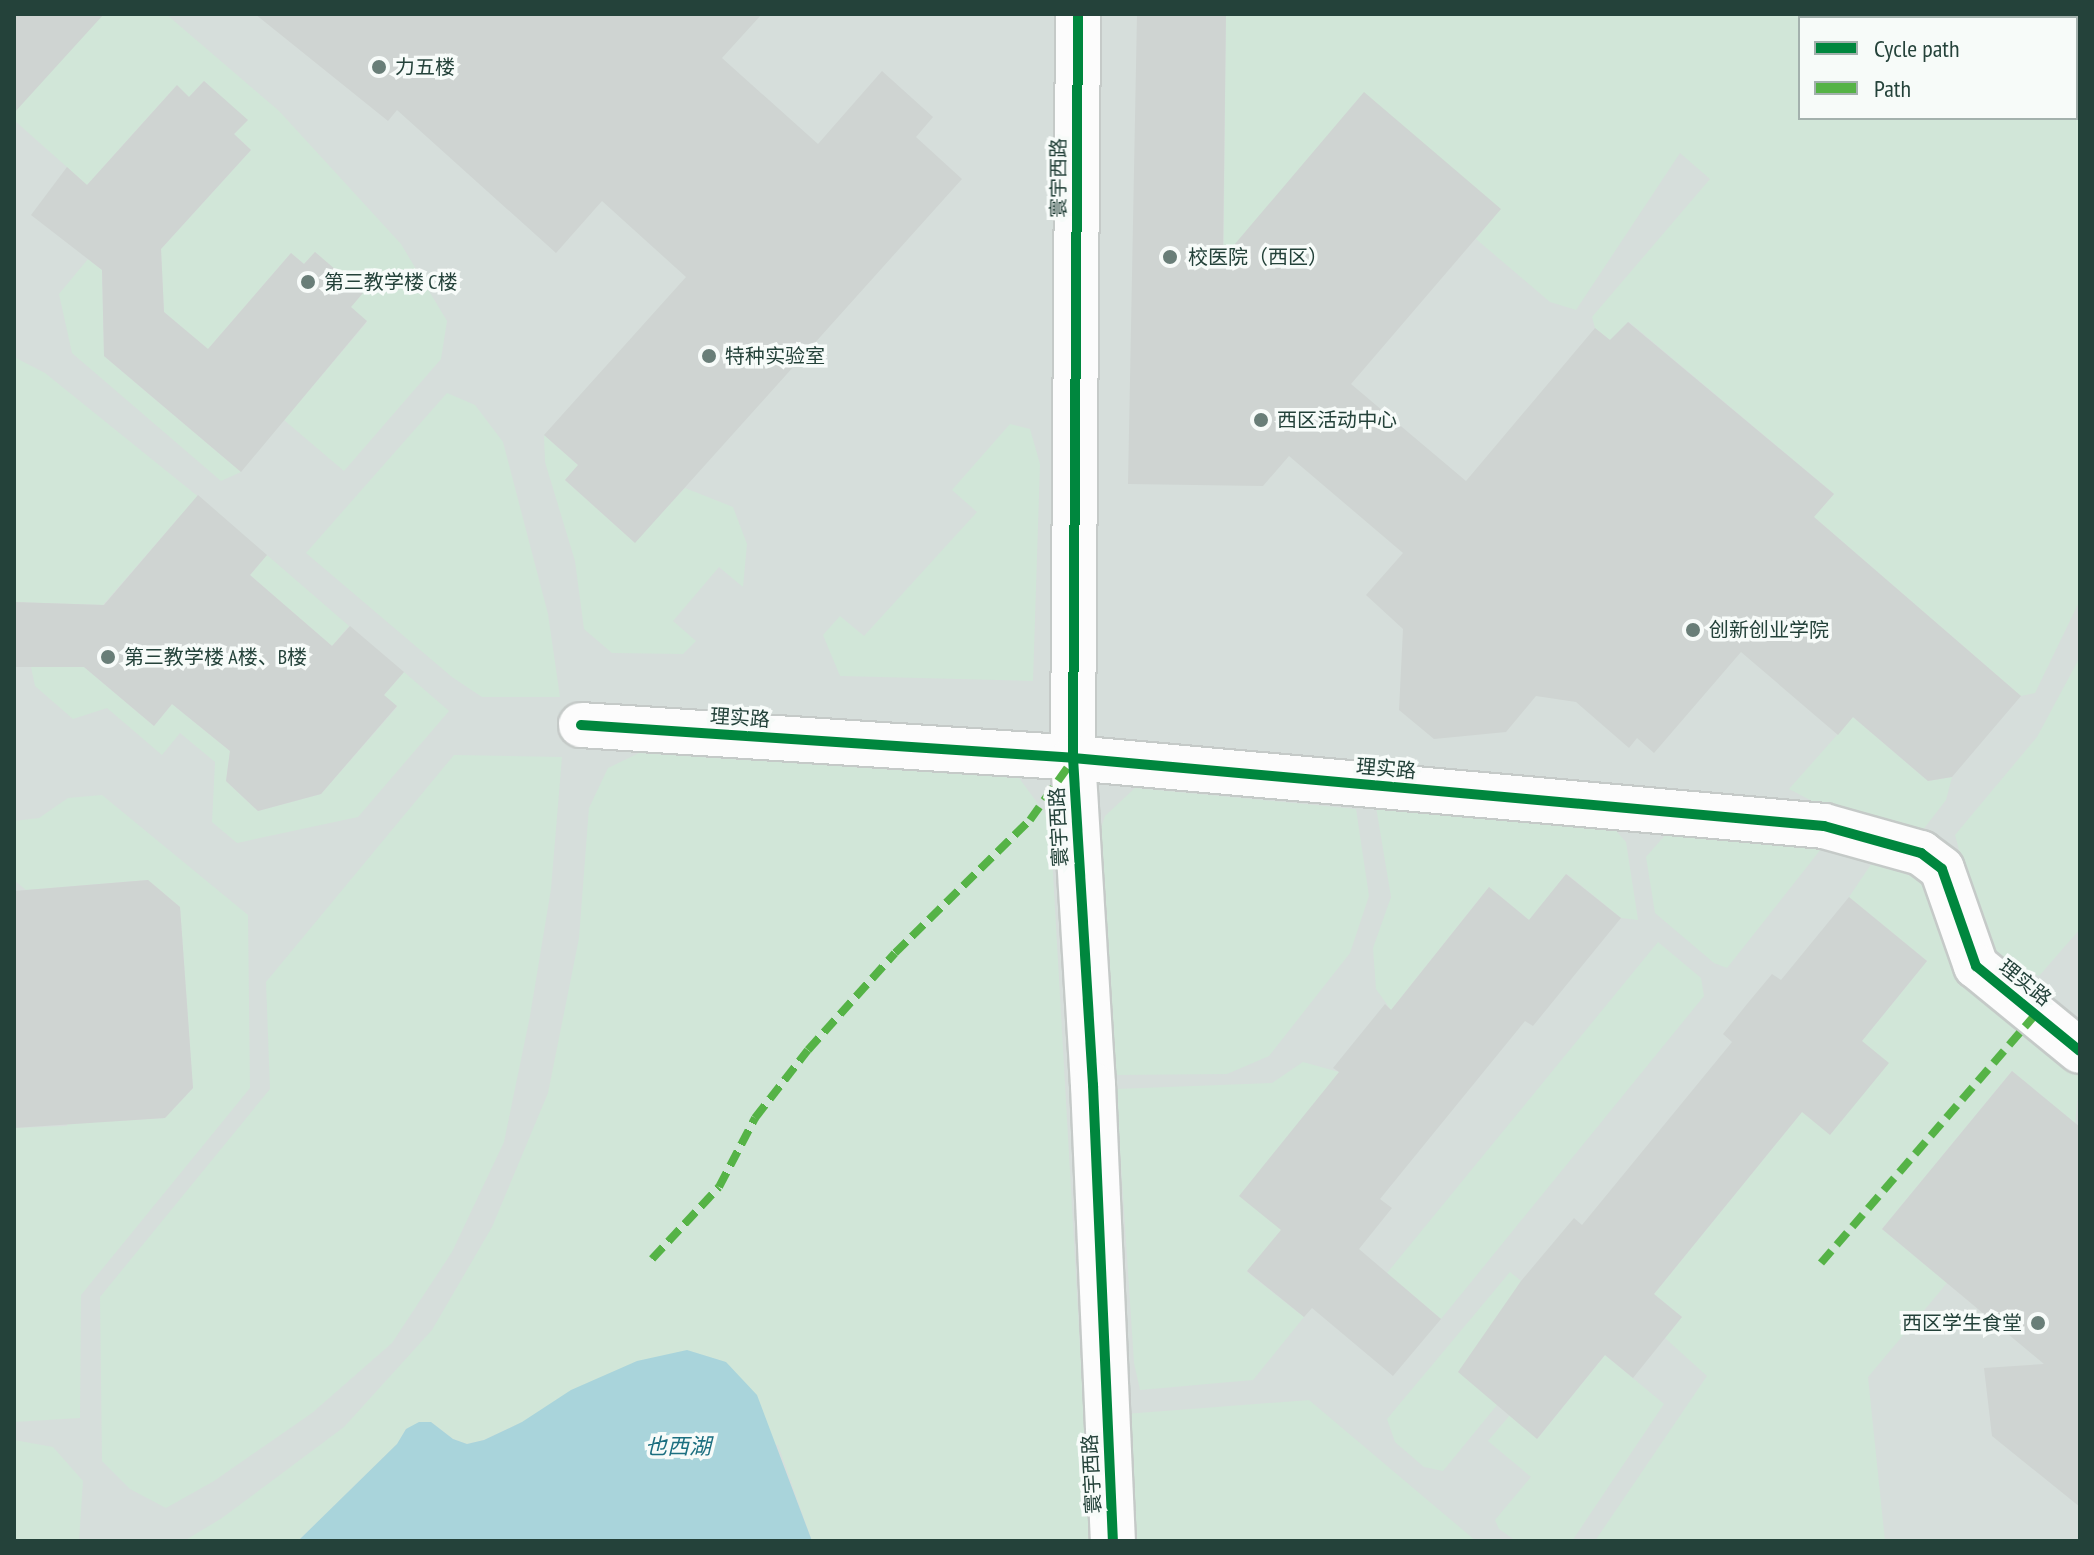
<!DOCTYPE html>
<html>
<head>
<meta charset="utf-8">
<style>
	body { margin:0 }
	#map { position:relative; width:2094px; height:1555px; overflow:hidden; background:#e8edeb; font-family:"PT Sans Narrow","Noto Sans SC",sans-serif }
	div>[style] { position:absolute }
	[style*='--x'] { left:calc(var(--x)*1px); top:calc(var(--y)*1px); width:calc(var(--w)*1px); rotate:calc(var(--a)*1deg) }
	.built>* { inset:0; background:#d6dedb }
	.green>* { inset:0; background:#d1e6d8 }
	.water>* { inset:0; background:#a9d4db }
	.building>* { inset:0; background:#cfd4d2 }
	.roads { filter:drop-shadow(2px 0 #c5cac8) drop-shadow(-2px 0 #c5cac8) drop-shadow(0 2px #c5cac8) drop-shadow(0 -2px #c5cac8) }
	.street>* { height:44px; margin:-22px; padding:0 22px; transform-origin:22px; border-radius:22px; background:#fcfcfc }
	.quiet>* { height:8px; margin-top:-4px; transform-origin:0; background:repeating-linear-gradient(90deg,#55b346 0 16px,transparent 0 24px) }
	.cycleway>* { height:10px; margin:-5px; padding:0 5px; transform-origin:5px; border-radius:5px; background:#00873e }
	.dots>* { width:22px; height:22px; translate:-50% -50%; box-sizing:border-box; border:4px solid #f7fbf9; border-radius:50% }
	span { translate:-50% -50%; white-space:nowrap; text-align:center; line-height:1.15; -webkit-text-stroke:7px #f7fbf9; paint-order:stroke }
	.poi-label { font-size:20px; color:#24423a }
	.left { translate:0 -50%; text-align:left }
	.right { translate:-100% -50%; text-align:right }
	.street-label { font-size:20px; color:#24423a }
	.water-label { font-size:22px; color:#1c6f80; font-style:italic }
	.frame { position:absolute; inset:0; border:16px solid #24423a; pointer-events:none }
	.legend { position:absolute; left:1798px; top:16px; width:280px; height:104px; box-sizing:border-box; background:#f7fbf9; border:2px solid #a3b1ad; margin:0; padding:10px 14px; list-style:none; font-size:24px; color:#24423a }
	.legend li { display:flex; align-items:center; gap:16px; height:40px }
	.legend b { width:40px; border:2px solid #a3b1ad }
</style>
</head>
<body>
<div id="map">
	<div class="built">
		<div style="clip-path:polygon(evenodd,14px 14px,2080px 14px,2080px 1541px,14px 1541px,14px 14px,1800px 18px,2076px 18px,2076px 118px,1800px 118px,1800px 18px)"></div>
	</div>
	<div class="green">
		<div style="clip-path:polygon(93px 14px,166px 14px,279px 111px,401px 244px,447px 321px,441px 359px,344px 471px,284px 420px,367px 322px,351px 307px,362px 293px,315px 252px,304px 264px,291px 253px,208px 349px,164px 312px,161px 249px,251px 150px,234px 134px,247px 120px,204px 81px,189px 97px,176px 86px,87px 185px,14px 120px,14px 113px)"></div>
		<div style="clip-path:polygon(evenodd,1226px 14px,2080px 14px,2080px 600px,2035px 693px,2021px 696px,1814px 517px,1834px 494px,1629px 322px,1610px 340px,1595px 328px,1592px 317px,1710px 179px,1680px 153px,1576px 310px,1550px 302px,1476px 239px,1500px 209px,1223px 300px,1226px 14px,1800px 18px,2076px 18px,2076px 118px,1800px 118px,1800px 18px)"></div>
		<div style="clip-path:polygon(88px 259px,102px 270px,104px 356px,241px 472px,221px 481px,72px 353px,59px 294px)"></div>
		<div style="clip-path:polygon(14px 357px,45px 373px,221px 515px,181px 515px,103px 605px,14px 602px)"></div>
		<div style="clip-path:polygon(447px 393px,475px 405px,503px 442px,548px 614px,560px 697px,482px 697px,452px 677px,306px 553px)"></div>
		<div style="clip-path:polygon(1010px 424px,1030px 429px,1040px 464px,1033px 681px,840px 676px,823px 635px,840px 616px,864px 636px,977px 512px,952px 490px)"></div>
		<div style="clip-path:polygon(544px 435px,578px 465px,565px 480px,634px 542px,685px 488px,733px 507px,747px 544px,743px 587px,719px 567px,673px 621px,696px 641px,683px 654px,612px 653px,584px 629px,575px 561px,545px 462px)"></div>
		<div style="clip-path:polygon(267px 555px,349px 626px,332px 646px,250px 575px)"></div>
		<div style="clip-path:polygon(2080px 657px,2080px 929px,2039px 976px,2013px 965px,1984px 942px,1955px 835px,2037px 737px)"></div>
		<div style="clip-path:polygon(31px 667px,84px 667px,154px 726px,172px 704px,230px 751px,226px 781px,258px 811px,321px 794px,397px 707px,384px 695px,404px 672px,449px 711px,358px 817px,237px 843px,212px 822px,215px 762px,180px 733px,162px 755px,107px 708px,73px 719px,35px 686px)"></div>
		<div style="clip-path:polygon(1853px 717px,1928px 781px,1952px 777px,1946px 800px,1919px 835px,1812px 801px,1789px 789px)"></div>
		<div style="clip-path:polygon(639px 753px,1019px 778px,1050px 820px,1091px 1541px,812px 1541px,778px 1445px,522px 1422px,484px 1440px,467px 1444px,453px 1439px,431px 1422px,406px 1429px,397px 1444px,298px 1541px,184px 1541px,222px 1518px,344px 1427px,432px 1330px,492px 1227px,548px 1093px,579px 938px,589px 808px,608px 768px)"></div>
		<div style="clip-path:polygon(454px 755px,562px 757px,551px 889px,530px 1016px,504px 1142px,452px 1252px,392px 1343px,312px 1413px,214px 1481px,166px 1508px,130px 1489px,102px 1461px,100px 1297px,270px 1089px,266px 982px)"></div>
		<div style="clip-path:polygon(1135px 788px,1356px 809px,1369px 896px,1350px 953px,1269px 1056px,1227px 1074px,1114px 1075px,1094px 849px,1105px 816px)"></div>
		<div style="clip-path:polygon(102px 795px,248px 915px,250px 1088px,81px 1295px,80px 1418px,14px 1422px,14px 1128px,67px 1126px,67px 1115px,98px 1122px,165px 1118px,193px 1088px,180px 907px,148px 880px,26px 890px,14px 880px,14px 821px,39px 818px,68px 798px)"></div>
		<div style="clip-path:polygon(1376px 807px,1610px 824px,1626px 842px,1638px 920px,1621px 918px,1567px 874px,1529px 920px,1489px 887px,1391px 1010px,1376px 989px,1373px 948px,1391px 897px)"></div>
		<div style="clip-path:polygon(1667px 833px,1821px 849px,1727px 968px,1714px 963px,1655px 913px,1646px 857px)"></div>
		<div style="clip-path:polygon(1874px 860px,1926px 883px,1964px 981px,2080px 1075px,2075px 1123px,2012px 1071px,1882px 1229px,1947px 1283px,1868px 1377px,1885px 1541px,1595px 1541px,1707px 1376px,1665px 1338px,1682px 1317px,1654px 1294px,1802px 1112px,1888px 1063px,1862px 1041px,1927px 961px,1849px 897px)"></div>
		<div style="clip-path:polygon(1658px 942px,1701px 978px,1704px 996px,1441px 1319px,1387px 1273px)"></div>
		<div style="clip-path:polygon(1303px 1062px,1339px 1072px,1281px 1230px,1247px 1272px,1304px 1317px,1253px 1380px,1140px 1390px,1134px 1363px,1116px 1089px,1272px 1083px)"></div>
		<div style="clip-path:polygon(1510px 1272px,1521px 1281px,1517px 1287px,1524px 1294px,1497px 1405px,1443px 1471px,1424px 1467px,1395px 1442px,1387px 1419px)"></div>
		<div style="clip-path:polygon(1605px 1355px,1664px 1404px,1572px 1541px,1516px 1541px,1499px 1529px,1495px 1520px,1531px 1477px,1488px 1441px,1510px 1415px,1538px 1438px)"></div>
		<div style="clip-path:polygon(1309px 1400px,1476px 1541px,1132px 1541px,1125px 1414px)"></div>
		<div style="clip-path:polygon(14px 1440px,53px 1447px,83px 1481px,79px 1541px,14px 1541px)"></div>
	</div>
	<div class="water">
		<div style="clip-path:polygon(687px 1350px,726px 1362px,757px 1395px,812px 1541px,298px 1541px,397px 1444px,406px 1429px,419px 1422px,431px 1422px,453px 1439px,467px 1444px,484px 1440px,522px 1422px,571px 1390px,637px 1361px)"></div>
	</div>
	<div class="building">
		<div style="clip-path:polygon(14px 14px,104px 14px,14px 113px)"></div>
		<div style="clip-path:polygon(255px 14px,762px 14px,722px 58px,818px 144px,882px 71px,933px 117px,916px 137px,962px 179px,635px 543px,565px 480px,578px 465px,544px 435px,686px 277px,602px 201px,556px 253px,397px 110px,388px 121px)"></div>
		<div style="clip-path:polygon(1137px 14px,1226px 14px,1223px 258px,1364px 92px,1501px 209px,1351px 384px,1466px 481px,1595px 328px,1610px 340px,1628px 322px,1834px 494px,1814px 517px,2021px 696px,1952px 777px,1928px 781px,1853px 717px,1838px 735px,1741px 652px,1654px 753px,1637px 738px,1629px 748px,1576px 702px,1536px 696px,1506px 732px,1434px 739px,1399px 710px,1403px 629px,1366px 595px,1403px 553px,1289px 456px,1263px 486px,1128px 484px)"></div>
		<div style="clip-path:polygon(204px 81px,248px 120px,234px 134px,251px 150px,161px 249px,164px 312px,208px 349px,291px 253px,304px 264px,315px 252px,363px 293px,351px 307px,367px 321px,241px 472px,104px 356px,102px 270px,31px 215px,67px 167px,87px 185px,177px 85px,189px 97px)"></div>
		<div style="clip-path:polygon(198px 495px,267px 555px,250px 575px,332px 646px,350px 626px,404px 672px,384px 695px,397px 706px,321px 794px,258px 811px,226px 781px,230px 751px,172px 704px,154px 726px,84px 667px,14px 667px,14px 602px,104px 605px)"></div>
		<div style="clip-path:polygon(1566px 874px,1621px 918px,1533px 1026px,1525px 1021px,1380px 1199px,1392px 1208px,1359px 1249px,1441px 1319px,1393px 1376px,1312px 1308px,1304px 1317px,1247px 1271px,1281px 1230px,1239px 1196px,1339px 1072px,1333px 1068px,1385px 1004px,1391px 1010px,1489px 887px,1529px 920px)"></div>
		<div style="clip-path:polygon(148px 880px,180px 907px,193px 1088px,165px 1118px,14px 1128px,14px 891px)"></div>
		<div style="clip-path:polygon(1849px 897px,1927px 961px,1862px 1041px,1889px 1063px,1830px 1135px,1802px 1112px,1654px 1294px,1682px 1317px,1633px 1378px,1605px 1355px,1537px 1439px,1458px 1372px,1521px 1281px,1574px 1218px,1582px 1225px,1732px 1042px,1723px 1034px,1747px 1004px,1772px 974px,1781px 980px)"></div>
		<div style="clip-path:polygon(2012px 1071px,2080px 1127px,2080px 1507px,1992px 1436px,1984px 1368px,2044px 1364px,1882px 1229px)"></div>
	</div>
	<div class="roads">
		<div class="street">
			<div style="--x:1078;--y:14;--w:744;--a:90.39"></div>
			<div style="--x:1073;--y:758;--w:328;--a:86.5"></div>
			<div style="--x:1093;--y:1085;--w:456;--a:87.5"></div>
			<div style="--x:581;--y:725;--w:493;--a:3.8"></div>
			<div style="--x:1073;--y:758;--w:754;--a:5.17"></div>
			<div style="--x:1824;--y:826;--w:101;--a:15.6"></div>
			<div style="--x:1921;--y:853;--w:26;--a:37"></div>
			<div style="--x:1942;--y:869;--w:103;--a:70.7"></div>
			<div style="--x:1976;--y:966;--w:134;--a:39.3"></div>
		</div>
	</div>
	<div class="quiet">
		<div style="--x:652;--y:1259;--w:98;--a:-47.1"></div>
		<div style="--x:719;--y:1187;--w:78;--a:-62.4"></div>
		<div style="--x:755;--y:1118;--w:86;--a:-52.1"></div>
		<div style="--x:808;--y:1050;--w:130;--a:-48.1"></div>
		<div style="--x:895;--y:953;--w:190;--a:-44.6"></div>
		<div style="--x:1030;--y:820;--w:74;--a:-54.4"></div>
		<div style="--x:1821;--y:1263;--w:329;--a:-49.2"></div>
	</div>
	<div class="cycleway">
		<div style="--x:1078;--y:14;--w:744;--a:90.39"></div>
		<div style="--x:1073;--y:758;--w:328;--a:86.5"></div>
		<div style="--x:1093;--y:1085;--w:456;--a:87.5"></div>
		<div style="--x:581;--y:725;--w:493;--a:3.8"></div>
		<div style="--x:1073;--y:758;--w:754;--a:5.17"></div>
		<div style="--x:1824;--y:826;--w:101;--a:15.6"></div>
		<div style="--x:1921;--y:853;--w:26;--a:37"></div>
		<div style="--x:1942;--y:869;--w:103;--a:70.7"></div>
		<div style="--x:1976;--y:966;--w:134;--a:39.3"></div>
	</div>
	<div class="dots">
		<div style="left:379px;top:67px;background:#697e78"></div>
		<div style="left:1170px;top:257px;background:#697e78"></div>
		<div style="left:308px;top:282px;background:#697e78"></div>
		<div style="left:709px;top:356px;background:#697e78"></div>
		<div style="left:1261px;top:420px;background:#697e78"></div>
		<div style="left:1693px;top:630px;background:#697e78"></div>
		<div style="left:108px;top:657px;background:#697e78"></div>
		<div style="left:2038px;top:1323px;background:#697e78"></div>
	</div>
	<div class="poi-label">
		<span class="left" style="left:395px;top:67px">力五楼</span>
		<span class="left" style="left:1188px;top:257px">校医院（西区）</span>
		<span class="left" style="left:324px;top:282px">第三教学楼 C楼</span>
		<span class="left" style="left:725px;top:356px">特种实验室</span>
		<span class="left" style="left:1277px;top:420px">西区活动中心</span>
		<span class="left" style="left:1709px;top:630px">创新创业学院</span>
		<span class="left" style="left:124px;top:657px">第三教学楼 A楼、B楼</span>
		<span class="right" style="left:2022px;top:1323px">西区学生食堂</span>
	</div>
	<div class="street-label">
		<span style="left:1059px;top:178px;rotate:-90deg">寰宇西路</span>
		<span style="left:740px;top:718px;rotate:4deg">理实路</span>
		<span style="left:1386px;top:769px;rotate:5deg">理实路</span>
		<span style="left:1059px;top:827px;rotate:-93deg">寰宇西路</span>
		<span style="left:2025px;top:983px;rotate:39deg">理实路</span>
		<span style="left:1092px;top:1474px;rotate:-93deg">寰宇西路</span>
	</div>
	<div class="water-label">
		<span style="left:678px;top:1447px">也西湖</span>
	</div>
	<div class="frame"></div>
	<ul class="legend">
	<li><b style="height:10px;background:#00873e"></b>Cycle path</li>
	<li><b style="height:10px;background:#55b346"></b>Path</li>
	</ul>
</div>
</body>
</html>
